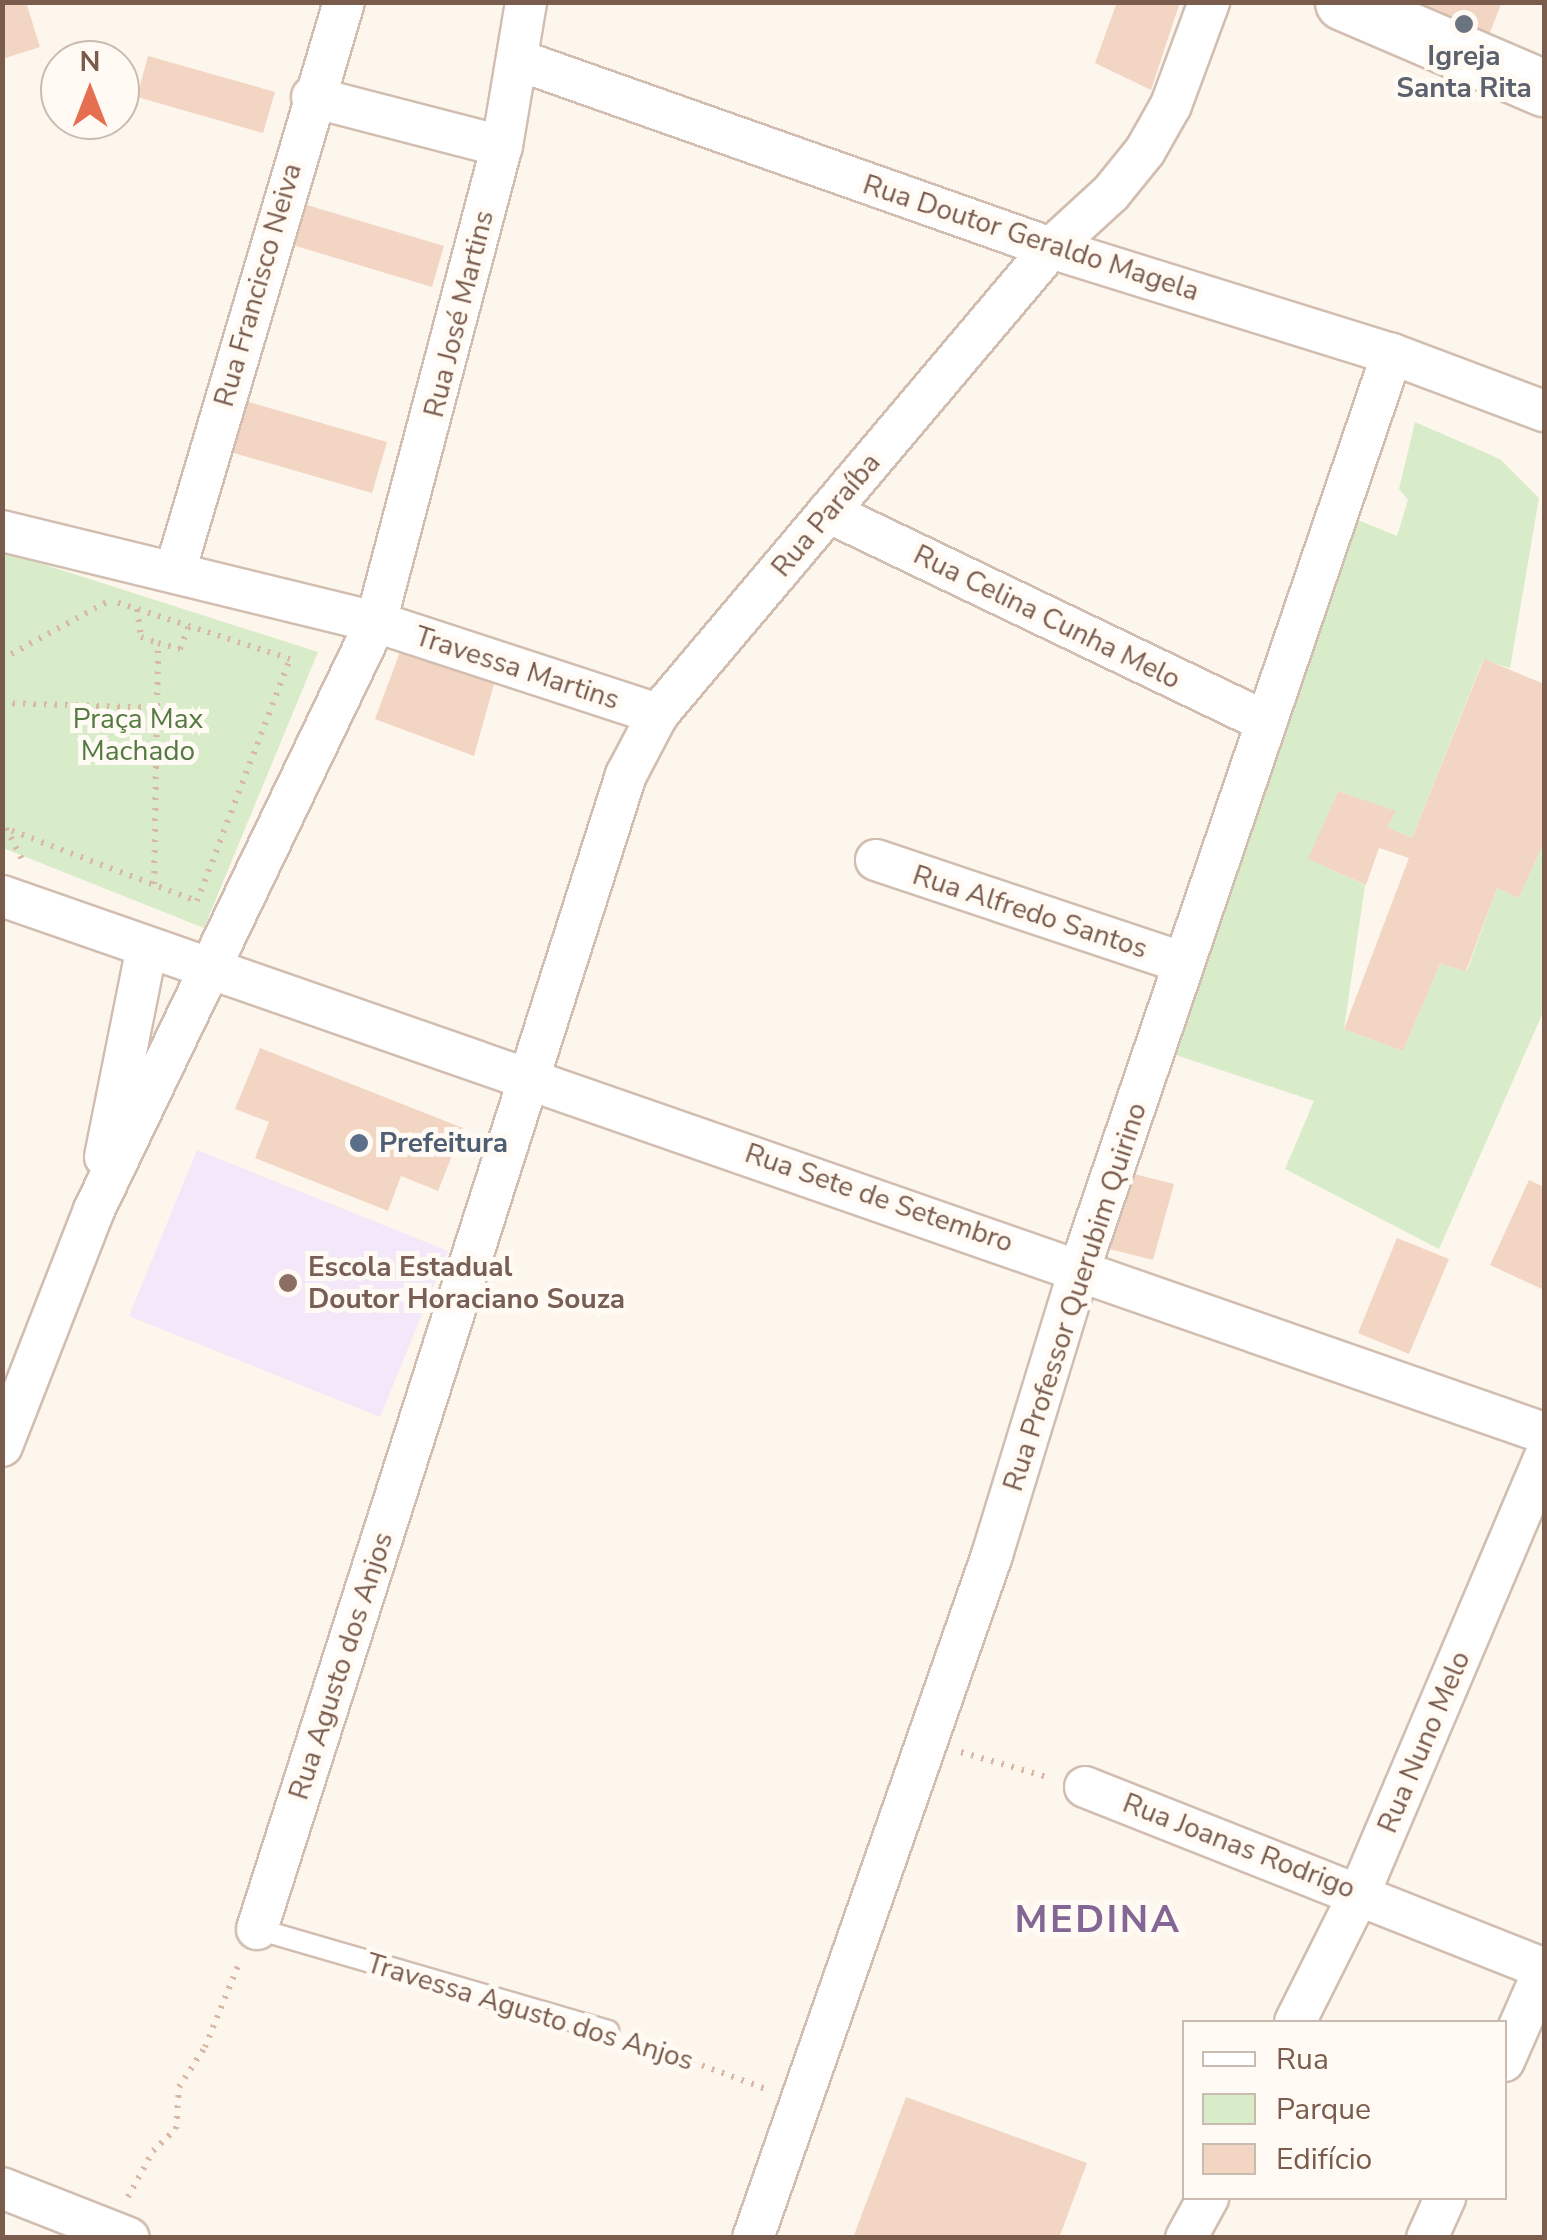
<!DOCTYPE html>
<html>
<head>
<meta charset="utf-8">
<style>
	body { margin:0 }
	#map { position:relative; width:1547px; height:2240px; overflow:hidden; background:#fdf6ec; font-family:"Nunito Sans",sans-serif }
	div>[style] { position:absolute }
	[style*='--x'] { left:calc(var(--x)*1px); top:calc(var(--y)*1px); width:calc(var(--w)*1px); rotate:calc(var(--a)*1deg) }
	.education>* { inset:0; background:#f3e8fa }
	.green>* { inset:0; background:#d8ecc9 }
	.building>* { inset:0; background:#f3d5c3 }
	.path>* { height:6px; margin-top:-3px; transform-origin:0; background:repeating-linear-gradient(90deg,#d9b8a5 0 2.5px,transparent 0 10.5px) }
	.roads { filter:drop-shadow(2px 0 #d1beb0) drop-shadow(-2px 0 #d1beb0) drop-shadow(0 2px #d1beb0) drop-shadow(0 -2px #d1beb0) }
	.lane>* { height:20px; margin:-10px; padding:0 10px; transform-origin:10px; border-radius:10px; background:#fff }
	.street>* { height:40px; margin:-20px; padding:0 20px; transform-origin:20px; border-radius:20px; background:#fff }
	.secondary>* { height:55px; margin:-27.5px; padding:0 27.5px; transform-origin:27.5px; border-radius:27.5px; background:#fff }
	.dots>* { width:28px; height:28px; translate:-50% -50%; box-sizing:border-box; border:5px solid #fffaf3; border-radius:50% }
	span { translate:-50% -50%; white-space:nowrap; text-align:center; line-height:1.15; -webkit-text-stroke:10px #fffaf3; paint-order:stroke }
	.worship-label { font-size:28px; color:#5b616d; font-weight:700 }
	.street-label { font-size:28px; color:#7a5c4d }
	.park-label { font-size:28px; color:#537a41 }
	.service-label { font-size:28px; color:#4e5e75; font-weight:700 }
	.left { translate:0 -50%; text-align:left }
	.education-label { font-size:28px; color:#785e54; font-weight:700 }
	.district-label { font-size:38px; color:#846695; font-weight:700; letter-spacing:2.5px }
	.frame { position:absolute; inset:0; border:5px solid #7a5c4d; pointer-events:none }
	.legend { position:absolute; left:1182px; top:2020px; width:325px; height:180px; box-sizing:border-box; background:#fffaf3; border:2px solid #cabbb1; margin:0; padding:12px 18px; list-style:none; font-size:30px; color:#7a5c4d }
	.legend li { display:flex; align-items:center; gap:20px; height:50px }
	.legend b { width:50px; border:2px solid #cabbb1 }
	.north { position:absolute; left:40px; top:40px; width:100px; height:100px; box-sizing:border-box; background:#fffaf3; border:2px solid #cabbb1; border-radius:50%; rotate:0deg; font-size:28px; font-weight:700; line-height:40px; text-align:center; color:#7a5c4d }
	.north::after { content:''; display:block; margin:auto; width:35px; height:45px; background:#e76f51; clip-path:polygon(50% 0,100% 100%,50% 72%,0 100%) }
</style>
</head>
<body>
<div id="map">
	<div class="education">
		<div style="clip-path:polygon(197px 1150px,448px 1251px,380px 1417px,129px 1316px)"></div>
	</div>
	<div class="green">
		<div style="clip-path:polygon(1415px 422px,1500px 459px,1539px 498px,1510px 668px,1483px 660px,1412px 838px,1387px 827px,1395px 811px,1338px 791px,1309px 859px,1365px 885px,1344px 1029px,1403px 1051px,1440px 964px,1467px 971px,1497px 888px,1519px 898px,1544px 842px,1544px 1010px,1439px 1249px,1285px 1169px,1314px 1101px,1170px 1053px,1353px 518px,1397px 536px,1408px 500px,1399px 489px)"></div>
		<div style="clip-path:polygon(2px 551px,318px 652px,204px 928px,3px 848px)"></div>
	</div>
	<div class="building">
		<div style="clip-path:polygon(2px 2px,26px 2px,40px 47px,2px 59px)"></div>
		<div style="clip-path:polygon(1117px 2px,1180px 2px,1151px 90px,1095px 63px)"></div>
		<div style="clip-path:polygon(1385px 2px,1502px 2px,1485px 45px)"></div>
		<div style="clip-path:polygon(148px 56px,275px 92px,263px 133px,137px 97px)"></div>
		<div style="clip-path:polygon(287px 199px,444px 246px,432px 287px,276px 240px)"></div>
		<div style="clip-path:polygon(235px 398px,387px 442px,372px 493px,220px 449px)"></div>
		<div style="clip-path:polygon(403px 644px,494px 684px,474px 756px,375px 719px)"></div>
		<div style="clip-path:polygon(1484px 659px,1544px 684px,1544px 842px,1519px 898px,1497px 888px,1466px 971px,1440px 964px,1403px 1051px,1344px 1029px,1409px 858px,1379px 848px,1366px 885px,1308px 859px,1338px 791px,1396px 811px,1387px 827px,1412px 838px)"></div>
		<div style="clip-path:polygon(260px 1048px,463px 1128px,438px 1191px,401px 1176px,388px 1211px,255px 1158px,269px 1122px,235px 1109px)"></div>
		<div style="clip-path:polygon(1130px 1173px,1174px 1184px,1153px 1260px,1109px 1249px)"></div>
		<div style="clip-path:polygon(1529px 1180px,1544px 1187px,1544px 1290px,1490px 1265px)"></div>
		<div style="clip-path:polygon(1397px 1238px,1449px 1259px,1409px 1354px,1358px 1333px)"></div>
		<div style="clip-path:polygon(906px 2097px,1087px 2163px,1059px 2238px,853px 2238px)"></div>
	</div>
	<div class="path">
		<div style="--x:137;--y:609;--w:28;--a:82"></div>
		<div style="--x:141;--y:637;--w:18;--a:19"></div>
		<div style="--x:158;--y:643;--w:23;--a:15"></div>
		<div style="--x:180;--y:649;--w:25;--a:-69"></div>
		<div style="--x:2;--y:659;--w:123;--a:-28.6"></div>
		<div style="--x:2;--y:703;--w:155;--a:1.8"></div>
		<div style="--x:2;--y:827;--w:209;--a:20.8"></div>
		<div style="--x:197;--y:901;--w:259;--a:-69"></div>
		<div style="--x:290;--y:659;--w:186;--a:-161.9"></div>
		<div style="--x:6;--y:828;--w:37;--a:63"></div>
		<div style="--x:154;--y:884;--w:241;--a:-89"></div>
		<div style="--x:961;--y:1752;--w:93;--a:16.3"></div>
		<div style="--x:633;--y:2040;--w:142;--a:20.2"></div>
		<div style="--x:128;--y:2197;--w:52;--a:-61.5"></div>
		<div style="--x:153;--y:2151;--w:32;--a:-44"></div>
		<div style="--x:176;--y:2129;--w:42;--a:-85.9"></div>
		<div style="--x:179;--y:2087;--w:48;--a:-57"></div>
		<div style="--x:205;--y:2047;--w:93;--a:-67.9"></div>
	</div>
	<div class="roads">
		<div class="lane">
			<div style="--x:257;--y:1929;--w:366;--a:16.2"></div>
		</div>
		<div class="street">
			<div style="--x:518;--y:60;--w:565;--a:19.43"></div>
			<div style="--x:1051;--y:248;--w:357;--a:17.3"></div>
			<div style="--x:1392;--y:354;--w:162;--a:20.6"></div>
			<div style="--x:312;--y:97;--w:196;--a:14.5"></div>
			<div style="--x:828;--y:512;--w:486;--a:25.6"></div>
			<div style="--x:2;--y:531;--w:385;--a:13.7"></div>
			<div style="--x:376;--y:622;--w:297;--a:18.1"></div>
			<div style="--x:176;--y:568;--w:590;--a:-73.47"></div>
			<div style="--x:876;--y:860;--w:324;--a:18.5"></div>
			<div style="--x:2;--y:896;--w:1633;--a:19.2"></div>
			<div style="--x:105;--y:1157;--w:214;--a:-78.7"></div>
			<div style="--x:2;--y:1446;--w:253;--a:-68.7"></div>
			<div style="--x:94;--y:1210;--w:652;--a:-64.38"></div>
			<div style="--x:376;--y:622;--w:492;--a:-75.2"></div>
			<div style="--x:502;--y:146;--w:146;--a:-80.5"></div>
			<div style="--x:1085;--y:1787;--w:494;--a:21.6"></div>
			<div style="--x:257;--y:1929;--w:1212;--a:-72.27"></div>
			<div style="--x:626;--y:775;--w:69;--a:-62.3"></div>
			<div style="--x:658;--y:714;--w:610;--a:-49.86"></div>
			<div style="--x:1051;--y:248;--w:81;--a:-42.5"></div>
			<div style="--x:1111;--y:193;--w:54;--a:-51"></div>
			<div style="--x:1145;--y:151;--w:53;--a:-60.5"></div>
			<div style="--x:1171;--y:105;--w:110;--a:-69.7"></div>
			<div style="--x:1295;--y:2022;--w:145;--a:-63.4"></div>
			<div style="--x:1360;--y:1892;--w:471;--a:-67"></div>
			<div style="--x:1504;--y:2061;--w:99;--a:-66.3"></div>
			<div style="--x:2;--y:2188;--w:136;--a:21.5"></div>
			<div style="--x:753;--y:2238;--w:724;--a:-70.71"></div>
			<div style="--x:992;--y:1555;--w:300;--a:-73"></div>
			<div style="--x:1080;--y:1268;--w:966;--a:-71.15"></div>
			<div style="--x:1186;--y:2238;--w:46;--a:-61.2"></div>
			<div style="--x:1427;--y:2238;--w:44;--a:-65.8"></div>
		</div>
		<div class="secondary">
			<div style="--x:1343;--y:2;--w:219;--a:23.2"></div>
		</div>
	</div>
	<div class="dots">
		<div style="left:1464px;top:24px;background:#6b7280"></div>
		<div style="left:359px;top:1143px;background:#5c6f8a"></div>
		<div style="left:288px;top:1283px;background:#8d6e63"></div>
	</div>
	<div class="worship-label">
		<span style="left:1464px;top:72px">Igreja<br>Santa Rita</span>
	</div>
	<div class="street-label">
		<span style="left:1031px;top:238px;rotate:18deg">Rua Doutor Geraldo Magela</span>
		<span style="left:258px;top:285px;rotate:-74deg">Rua Francisco Neiva</span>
		<span style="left:459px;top:314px;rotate:-76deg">Rua José Martins</span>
		<span style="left:826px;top:515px;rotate:-50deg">Rua Paraíba</span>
		<span style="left:1047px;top:617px;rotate:26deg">Rua Celina Cunha Melo</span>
		<span style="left:517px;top:668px;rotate:18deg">Travessa Martins</span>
		<span style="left:1030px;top:912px;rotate:18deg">Rua Alfredo Santos</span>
		<span style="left:879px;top:1198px;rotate:19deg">Rua Sete de Setembro</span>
		<span style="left:1075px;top:1297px;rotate:-72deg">Rua Professor Querubim Quirino</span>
		<span style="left:341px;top:1666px;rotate:-72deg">Rua Agusto dos Anjos</span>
		<span style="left:1424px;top:1742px;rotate:-67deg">Rua Nuno Melo</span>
		<span style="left:1239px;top:1846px;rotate:21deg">Rua Joanas Rodrigo</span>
		<span style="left:530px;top:2012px;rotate:17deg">Travessa Agusto dos Anjos</span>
	</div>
	<div class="park-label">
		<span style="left:138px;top:735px">Praça Max<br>Machado</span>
	</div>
	<div class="service-label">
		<span class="left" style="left:379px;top:1143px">Prefeitura</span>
	</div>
	<div class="education-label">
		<span class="left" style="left:308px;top:1283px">Escola Estadual<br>Doutor Horaciano Souza</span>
	</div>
	<div class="district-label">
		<span style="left:1098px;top:1920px">MEDINA</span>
	</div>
	<div class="frame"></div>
	<ul class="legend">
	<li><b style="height:12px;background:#fff"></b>Rua</li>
	<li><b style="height:28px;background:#d8ecc9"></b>Parque</li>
	<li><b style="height:28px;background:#f3d5c3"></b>Edifício</li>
	</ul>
	<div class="north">N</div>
</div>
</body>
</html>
